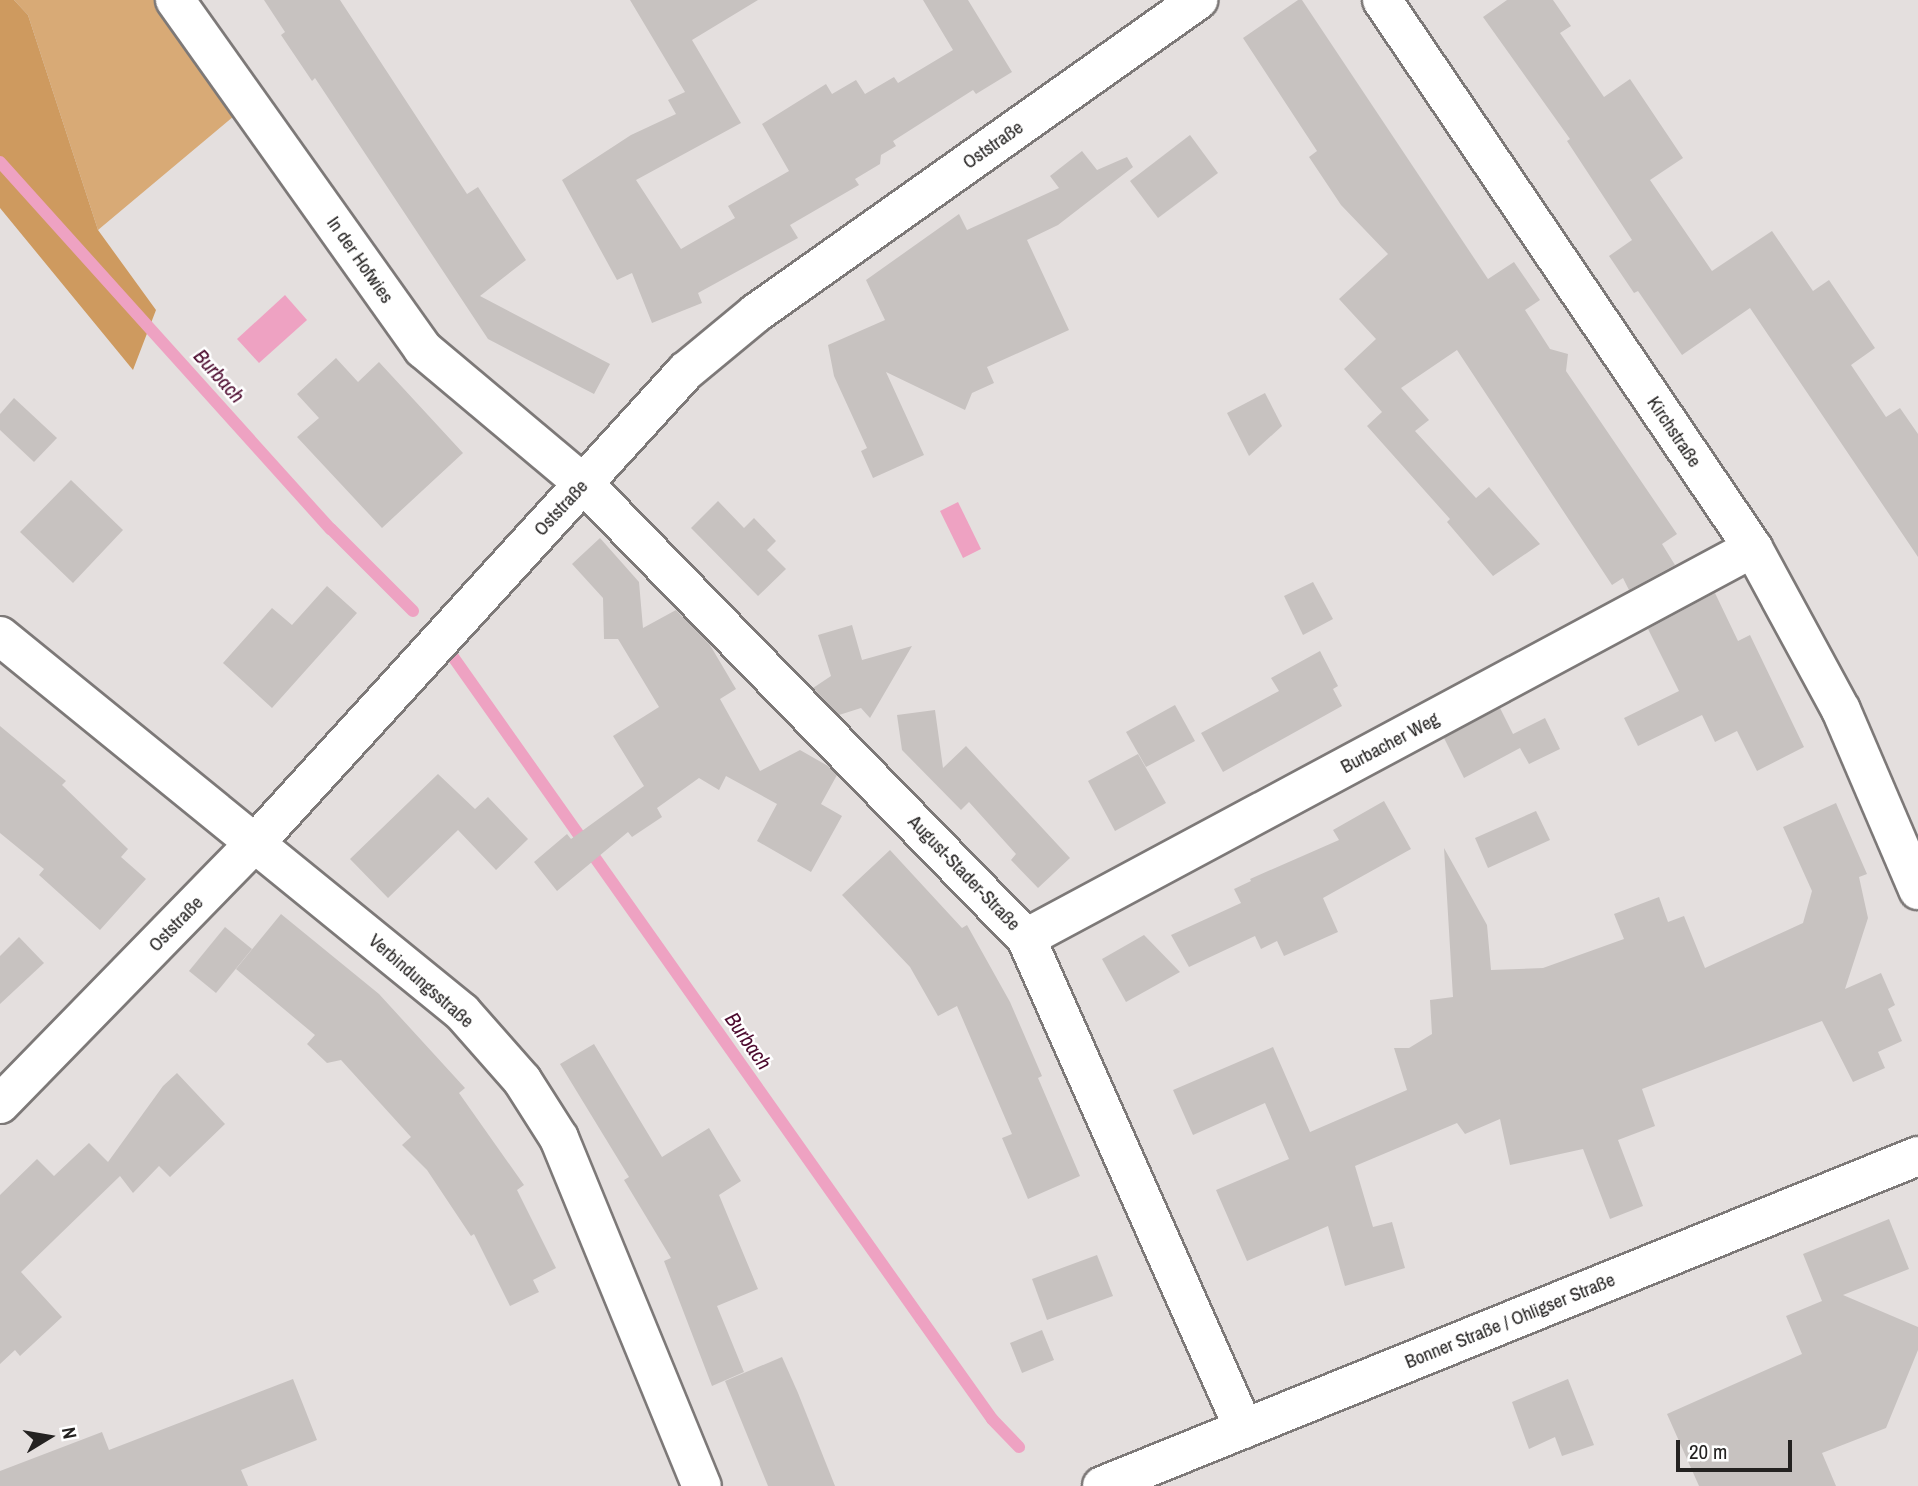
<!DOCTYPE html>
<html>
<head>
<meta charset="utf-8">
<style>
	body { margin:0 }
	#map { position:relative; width:1918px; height:1486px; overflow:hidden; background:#e4dfde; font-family:"Archivo Narrow",sans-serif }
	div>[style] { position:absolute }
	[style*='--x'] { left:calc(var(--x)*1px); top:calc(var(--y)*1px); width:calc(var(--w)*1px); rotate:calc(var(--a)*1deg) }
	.green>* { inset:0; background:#d8aa76 }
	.forest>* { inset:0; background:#ce9a5f }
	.water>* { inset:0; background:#eea2c2 }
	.stream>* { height:12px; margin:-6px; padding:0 6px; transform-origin:6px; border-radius:6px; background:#eea2c2 }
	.building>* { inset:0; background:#c7c2c0 }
	.roads { filter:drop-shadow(2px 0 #7d7978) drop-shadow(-2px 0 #7d7978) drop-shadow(0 2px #7d7978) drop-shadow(0 -2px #7d7978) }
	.minor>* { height:38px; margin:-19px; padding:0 19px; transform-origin:19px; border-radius:19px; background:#fff }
	.major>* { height:38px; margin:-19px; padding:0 19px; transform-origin:19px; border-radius:19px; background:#fff }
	span { translate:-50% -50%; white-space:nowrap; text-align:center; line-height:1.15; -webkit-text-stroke:5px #fff; paint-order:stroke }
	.street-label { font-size:19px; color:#242221 }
	.water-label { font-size:21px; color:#4c0a2e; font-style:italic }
	.north { position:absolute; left:14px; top:1402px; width:70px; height:70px; -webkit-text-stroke:5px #fff; paint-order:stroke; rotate:79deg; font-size:19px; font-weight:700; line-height:28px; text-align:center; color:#242221 }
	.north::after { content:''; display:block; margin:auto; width:24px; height:32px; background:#242221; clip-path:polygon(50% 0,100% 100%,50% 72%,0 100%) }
	.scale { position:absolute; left:1676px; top:1440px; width:116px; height:32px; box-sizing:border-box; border:4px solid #242221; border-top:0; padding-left:9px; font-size:21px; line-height:24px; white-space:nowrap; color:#242221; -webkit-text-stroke:5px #fff; paint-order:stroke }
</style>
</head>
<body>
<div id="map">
	<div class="green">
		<div style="clip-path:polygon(14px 0,161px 0,240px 111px,98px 230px,28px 15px)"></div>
	</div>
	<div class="forest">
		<div style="clip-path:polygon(0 0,14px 0,28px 15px,98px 230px,156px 310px,133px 370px,0 208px)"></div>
	</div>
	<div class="water">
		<div style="clip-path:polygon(285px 295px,307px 320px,259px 363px,237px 339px)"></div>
		<div style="clip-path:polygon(958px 502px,981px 549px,963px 558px,940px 511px)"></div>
	</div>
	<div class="stream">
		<div style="--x:0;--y:162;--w:494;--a:48"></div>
		<div style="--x:331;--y:529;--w:116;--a:45"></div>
		<div style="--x:451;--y:654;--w:814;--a:54.75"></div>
		<div style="--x:921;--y:1319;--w:123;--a:54.6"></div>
		<div style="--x:992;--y:1419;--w:39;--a:46"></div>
	</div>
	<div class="building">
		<div style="clip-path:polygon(264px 0,340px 0,467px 194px,478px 187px,526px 260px,480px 296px,610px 364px,594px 394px,488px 339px,315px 78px,312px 81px,281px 35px,285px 32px)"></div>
		<div style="clip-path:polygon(630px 0,758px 0,692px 40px,741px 123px,636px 180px,681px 249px,735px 218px,728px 206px,789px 171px,762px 124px,826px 84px,832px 94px,856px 80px,865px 94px,894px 77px,898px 83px,953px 50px,923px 0,968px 0,1012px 72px,976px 94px,973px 90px,893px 141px,896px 146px,881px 155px,880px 164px,855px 179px,859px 185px,790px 225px,798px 238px,698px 293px,702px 303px,652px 323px,632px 273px,617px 280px,562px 180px,631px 135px,676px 114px,668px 100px,685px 92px)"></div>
		<div style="clip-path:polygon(1298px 0,1302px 0,1488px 279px,1514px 262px,1540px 300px,1525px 310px,1550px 349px,1568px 354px,1566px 371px,1677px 534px,1662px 544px,1675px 565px,1629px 590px,1623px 578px,1612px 585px,1457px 350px,1401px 388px,1429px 420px,1415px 431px,1476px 498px,1489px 487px,1540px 544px,1493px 576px,1447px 522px,1450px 519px,1367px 426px,1382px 412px,1344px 369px,1376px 339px,1339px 299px,1388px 254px,1341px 205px,1309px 157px,1317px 151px,1243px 38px)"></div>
		<div style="clip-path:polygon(1507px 0,1553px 0,1571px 26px,1560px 33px,1604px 97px,1630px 79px,1683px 158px,1650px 180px,1712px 271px,1772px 231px,1813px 291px,1829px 280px,1875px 348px,1851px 365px,1886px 417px,1900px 408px,1918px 434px,1918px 557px,1750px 308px,1682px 355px,1638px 291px,1634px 293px,1609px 256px,1632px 240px,1567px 141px,1570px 139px,1483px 17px)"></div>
		<div style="clip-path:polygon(1190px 135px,1218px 173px,1158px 218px,1130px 181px)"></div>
		<div style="clip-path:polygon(1082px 151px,1097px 170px,1127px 157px,1133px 167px,1058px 225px,1027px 240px,1069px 330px,987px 367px,994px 383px,972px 393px,965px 410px,886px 372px,924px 455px,873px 478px,861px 451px,867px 448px,834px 376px,828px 345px,885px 320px,866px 280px,959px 214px,967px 230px,1059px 188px,1050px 176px)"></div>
		<div style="clip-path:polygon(336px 358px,358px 382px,379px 362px,463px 453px,382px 528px,297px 437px,319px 418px,297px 394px)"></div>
		<div style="clip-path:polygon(1265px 393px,1282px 426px,1249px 456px,1227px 413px)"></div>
		<div style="clip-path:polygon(14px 398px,57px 438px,34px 462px,0 430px,0 414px)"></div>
		<div style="clip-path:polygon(71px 480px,123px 530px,73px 583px,20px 532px)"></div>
		<div style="clip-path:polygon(718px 501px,744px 528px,754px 518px,776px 541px,767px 550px,786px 569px,758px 596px,691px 528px)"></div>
		<div style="clip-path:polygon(600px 538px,639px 582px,643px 628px,676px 610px,710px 645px,736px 689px,720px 699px,760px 771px,800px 750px,828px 766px,837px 775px,821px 804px,842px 816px,811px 872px,757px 841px,777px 804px,726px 776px,719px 790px,699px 778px,657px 808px,662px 817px,632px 837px,628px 832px,557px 891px,534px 862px,567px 834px,571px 839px,644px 786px,613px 736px,659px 707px,618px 639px,604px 639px,603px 598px,572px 564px)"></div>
		<div style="clip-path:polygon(1313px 582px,1333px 619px,1303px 635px,1284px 596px)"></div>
		<div style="clip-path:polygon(327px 586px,357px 613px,272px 708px,223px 663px,272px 608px,292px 625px)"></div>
		<div style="clip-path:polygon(1715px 593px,1738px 641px,1750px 635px,1804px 747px,1757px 771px,1737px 731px,1715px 742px,1702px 715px,1638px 746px,1624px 718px,1679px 691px,1648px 629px)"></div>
		<div style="clip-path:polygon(852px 625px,862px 660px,912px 646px,870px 718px,861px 708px,839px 715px,813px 688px,831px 676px,818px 635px)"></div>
		<div style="clip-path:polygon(1320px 651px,1338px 686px,1333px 689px,1342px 706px,1223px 772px,1201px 733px,1279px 691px,1271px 678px)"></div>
		<div style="clip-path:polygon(1175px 705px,1195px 741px,1146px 767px,1126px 732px)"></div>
		<div style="clip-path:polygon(1500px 708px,1513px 734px,1545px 718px,1560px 749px,1529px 764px,1520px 748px,1464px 778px,1444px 738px)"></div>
		<div style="clip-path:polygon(935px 710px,943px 768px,966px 746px,1070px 858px,1038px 888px,1011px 860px,1016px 854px,969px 802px,961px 810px,902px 750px,897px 715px)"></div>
		<div style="clip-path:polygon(0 726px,66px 781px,62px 785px,128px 849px,121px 857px,146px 879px,100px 930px,39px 875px,44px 869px,0 833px)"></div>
		<div style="clip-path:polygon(1138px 754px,1166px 803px,1115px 831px,1088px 781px)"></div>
		<div style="clip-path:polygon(438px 774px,475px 809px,488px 797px,528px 839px,496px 870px,458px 830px,388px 898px,350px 859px)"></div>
		<div style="clip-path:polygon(1384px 801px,1411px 849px,1323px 898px,1338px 932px,1284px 956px,1277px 941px,1261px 949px,1255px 936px,1189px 967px,1171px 935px,1241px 903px,1234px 889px,1251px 881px,1250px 879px,1339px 840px,1333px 830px)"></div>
		<div style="clip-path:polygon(1836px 803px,1867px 874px,1859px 877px,1868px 918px,1845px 989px,1881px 973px,1895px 1005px,1888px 1009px,1902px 1041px,1878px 1052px,1885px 1068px,1853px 1082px,1822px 1021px,1642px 1089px,1655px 1126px,1618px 1140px,1643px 1206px,1610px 1219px,1583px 1149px,1510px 1165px,1500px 1119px,1465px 1134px,1457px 1123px,1355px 1166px,1373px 1227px,1392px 1222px,1405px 1268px,1345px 1286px,1328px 1226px,1247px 1261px,1216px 1190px,1289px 1159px,1265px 1103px,1193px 1135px,1173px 1090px,1273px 1047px,1310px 1132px,1407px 1090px,1394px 1048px,1409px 1048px,1432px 1034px,1430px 1000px,1453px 997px,1444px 848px,1487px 925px,1491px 970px,1543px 968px,1624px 939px,1614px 914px,1659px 897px,1668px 922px,1684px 916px,1705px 968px,1803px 923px,1812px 891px,1783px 827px)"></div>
		<div style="clip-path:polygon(1536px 811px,1550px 840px,1488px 868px,1475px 838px)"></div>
		<div style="clip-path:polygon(890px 850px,962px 928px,967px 925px,1010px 1002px,1042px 1076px,1038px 1078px,1080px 1176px,1028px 1199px,1002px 1138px,1012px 1134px,957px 1006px,938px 1016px,910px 967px,842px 895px)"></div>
		<div style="clip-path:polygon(281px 914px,379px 994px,465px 1088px,459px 1093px,524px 1185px,517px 1190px,556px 1268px,533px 1280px,539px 1292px,510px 1306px,474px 1234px,471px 1236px,427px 1170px,402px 1145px,411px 1137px,341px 1060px,327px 1063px,307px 1044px,315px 1035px,236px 969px)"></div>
		<div style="clip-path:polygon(225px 927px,252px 949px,216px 993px,189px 971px)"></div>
		<div style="clip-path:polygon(1144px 935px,1180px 972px,1126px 1002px,1102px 959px)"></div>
		<div style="clip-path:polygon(19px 937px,44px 963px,0 1004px,0 956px)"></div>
		<div style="clip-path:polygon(594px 1044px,662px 1157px,709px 1128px,741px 1181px,719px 1195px,758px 1289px,717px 1306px,744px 1372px,712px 1386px,664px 1261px,671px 1258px,624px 1180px,629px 1177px,560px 1064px)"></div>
		<div style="clip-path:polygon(177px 1073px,225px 1124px,170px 1177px,159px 1166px,133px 1193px,120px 1176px,21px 1272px,62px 1317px,20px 1356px,15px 1350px,0 1364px,0 1195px,37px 1159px,54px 1176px,89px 1143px,108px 1162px,163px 1086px)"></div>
		<div style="clip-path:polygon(1889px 1219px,1909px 1269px,1843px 1295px,1918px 1327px,1918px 1350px,1886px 1428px,1822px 1453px,1836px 1486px,1699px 1486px,1667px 1414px,1802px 1354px,1786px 1316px,1822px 1301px,1803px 1254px)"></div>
		<div style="clip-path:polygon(1097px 1255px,1113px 1296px,1047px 1320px,1032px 1279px)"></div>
		<div style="clip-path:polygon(1042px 1330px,1054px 1360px,1022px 1373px,1010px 1343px)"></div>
		<div style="clip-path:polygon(782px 1357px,798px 1393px,835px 1486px,768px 1486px,725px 1381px)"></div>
		<div style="clip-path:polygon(293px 1379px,317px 1440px,241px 1470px,248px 1486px,0 1486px,0 1471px,102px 1432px,109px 1450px)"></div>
		<div style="clip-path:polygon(1568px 1379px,1594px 1445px,1562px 1456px,1555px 1437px,1529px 1449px,1512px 1402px)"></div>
	</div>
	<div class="roads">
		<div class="minor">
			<div style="--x:175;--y:0;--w:428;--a:54.6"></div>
			<div style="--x:423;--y:349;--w:210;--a:40"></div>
			<div style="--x:584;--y:484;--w:634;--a:45.77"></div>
			<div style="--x:1026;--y:938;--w:537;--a:66.06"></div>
			<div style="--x:1382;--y:0;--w:662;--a:55.9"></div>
			<div style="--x:1753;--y:548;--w:184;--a:61.5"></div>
			<div style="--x:1841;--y:710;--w:196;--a:66.8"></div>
			<div style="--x:0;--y:636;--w:596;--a:39.14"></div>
			<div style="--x:462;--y:1012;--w:91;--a:48.6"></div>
			<div style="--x:522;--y:1080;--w:69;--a:57.5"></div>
			<div style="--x:559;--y:1138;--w:376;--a:67.7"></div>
			<div style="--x:1026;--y:938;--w:825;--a:-28.21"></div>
			<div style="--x:0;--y:1104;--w:366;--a:-45.7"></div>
			<div style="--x:256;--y:842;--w:638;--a:-47.61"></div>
			<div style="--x:686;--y:371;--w:91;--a:-39.6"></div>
			<div style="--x:756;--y:313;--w:542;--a:-35.3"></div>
		</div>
		<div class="major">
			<div style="--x:1102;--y:1486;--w:880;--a:-22.02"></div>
		</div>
	</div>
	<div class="street-label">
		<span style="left:993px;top:145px;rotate:-35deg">Oststraße</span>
		<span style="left:360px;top:260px;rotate:55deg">In der Hofwies</span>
		<span style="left:1674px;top:432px;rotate:56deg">Kirchstraße</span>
		<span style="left:561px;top:508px;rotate:-47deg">Oststraße</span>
		<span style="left:1390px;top:743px;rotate:-28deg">Burbacher Weg</span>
		<span style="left:964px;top:873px;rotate:46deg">August-Stader-Straße</span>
		<span style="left:176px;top:924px;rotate:-46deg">Oststraße</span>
		<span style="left:421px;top:981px;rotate:41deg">Verbindungsstraße</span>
		<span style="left:1510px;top:1321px;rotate:-22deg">Bonner Straße / Ohligser Straße</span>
	</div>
	<div class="water-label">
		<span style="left:219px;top:376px;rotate:48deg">Burbach</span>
		<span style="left:748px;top:1041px;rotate:55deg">Burbach</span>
	</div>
	<div class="north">N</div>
	<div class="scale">20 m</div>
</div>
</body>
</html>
